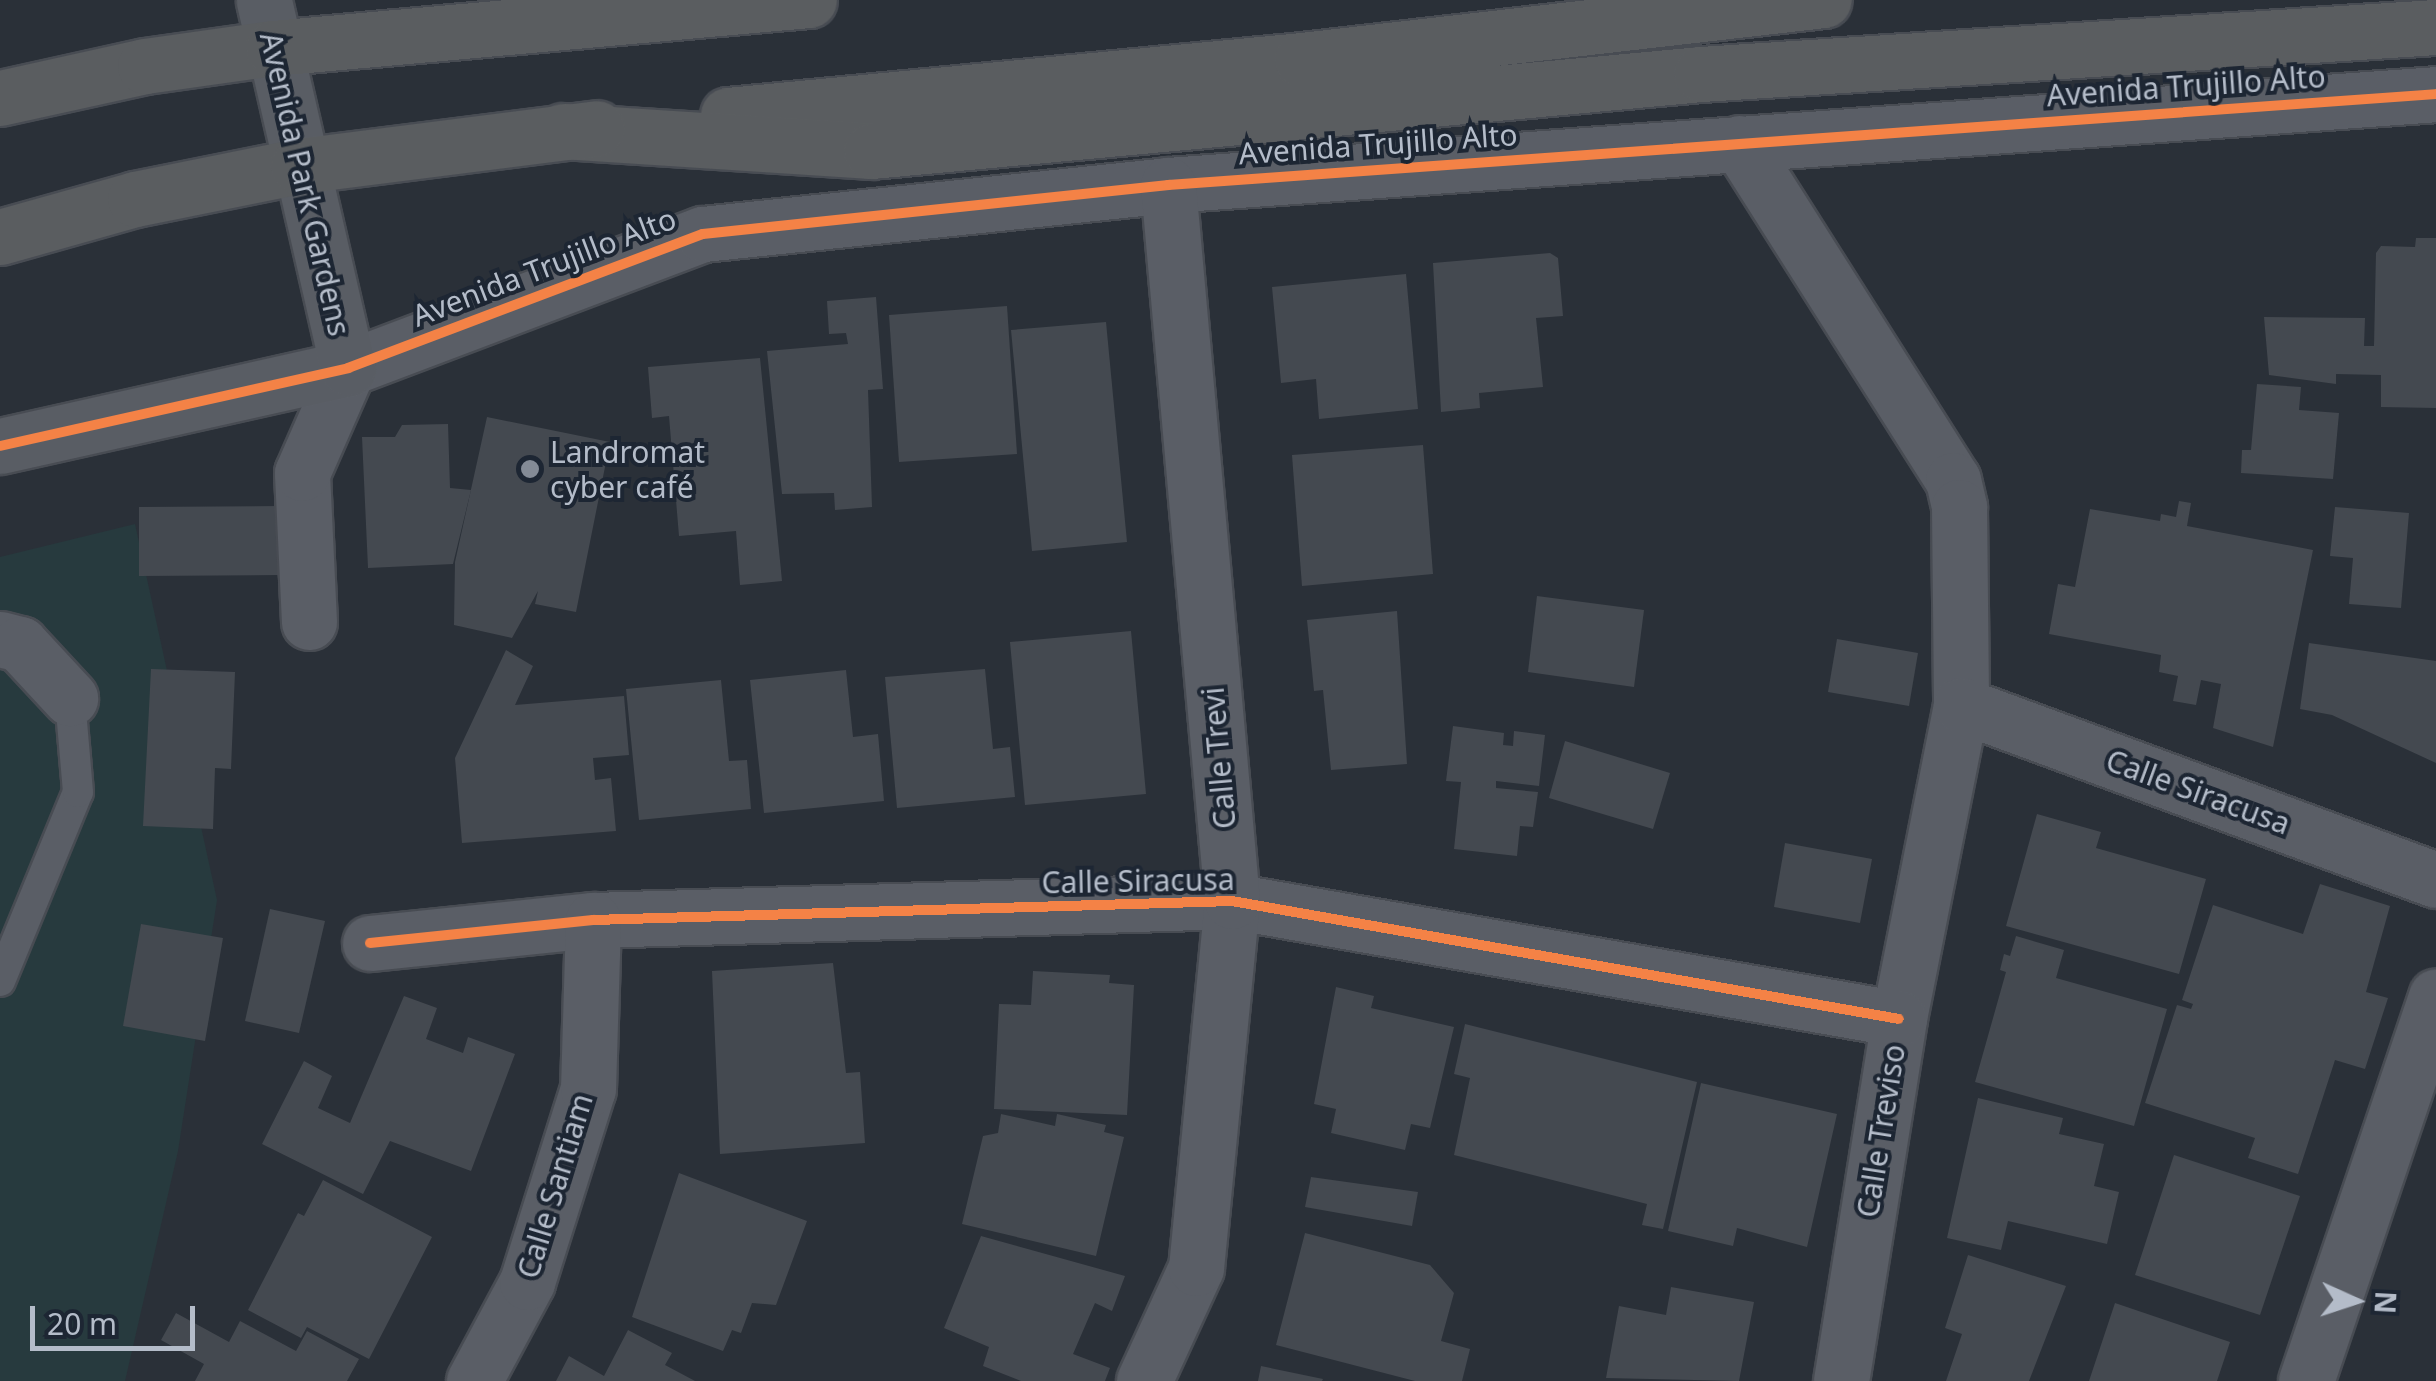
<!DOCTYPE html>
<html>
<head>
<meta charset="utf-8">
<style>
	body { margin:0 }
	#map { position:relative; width:2436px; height:1381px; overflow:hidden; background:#2a3038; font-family:"Noto Sans",sans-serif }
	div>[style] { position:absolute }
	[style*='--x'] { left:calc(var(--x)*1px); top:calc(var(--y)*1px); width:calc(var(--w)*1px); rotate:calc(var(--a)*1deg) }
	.green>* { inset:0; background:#273a3e }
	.building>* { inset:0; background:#444950 }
	.roads { filter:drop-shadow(2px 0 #484c53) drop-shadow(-2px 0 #484c53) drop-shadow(0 2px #484c53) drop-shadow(0 -2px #484c53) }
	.lane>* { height:30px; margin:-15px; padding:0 15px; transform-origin:15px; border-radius:15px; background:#5a5e66 }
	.street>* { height:55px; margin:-27.5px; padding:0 27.5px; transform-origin:27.5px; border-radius:27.5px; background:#5a5e66 }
	.secondary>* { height:55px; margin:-27.5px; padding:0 27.5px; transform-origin:27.5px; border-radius:27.5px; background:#595d64 }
	.highway>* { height:55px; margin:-27.5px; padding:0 27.5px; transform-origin:27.5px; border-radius:27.5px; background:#5a5d60 }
	.cycleway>* { height:10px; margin:-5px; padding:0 5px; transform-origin:5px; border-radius:5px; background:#f48246 }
	.dots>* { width:28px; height:28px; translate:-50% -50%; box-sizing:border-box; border:5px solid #1d2633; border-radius:50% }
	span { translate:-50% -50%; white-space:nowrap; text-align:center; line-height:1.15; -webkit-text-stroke:8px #1d2633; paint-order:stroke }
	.street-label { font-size:30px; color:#b4bcc9 }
	.poi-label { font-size:30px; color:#b4bcc9 }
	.left { translate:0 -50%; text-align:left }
	.north { position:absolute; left:2306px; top:1251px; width:100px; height:100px; -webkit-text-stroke:8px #1d2633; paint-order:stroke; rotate:93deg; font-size:28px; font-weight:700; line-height:40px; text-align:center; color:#b4bcc9 }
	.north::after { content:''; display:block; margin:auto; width:35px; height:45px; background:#b4bcc9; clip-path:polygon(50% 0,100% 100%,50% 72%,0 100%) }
	.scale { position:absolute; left:30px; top:1306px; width:165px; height:45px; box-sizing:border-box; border:5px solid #b4bcc9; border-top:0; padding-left:12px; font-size:30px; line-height:35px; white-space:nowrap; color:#b4bcc9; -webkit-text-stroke:8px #1d2633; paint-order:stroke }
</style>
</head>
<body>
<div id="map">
	<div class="green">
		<div style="clip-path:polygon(135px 524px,217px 900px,178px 1151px,125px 1381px,0 1381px,0 557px)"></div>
	</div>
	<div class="building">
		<div style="clip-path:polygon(2416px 238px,2436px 238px,2436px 408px,2381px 407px,2381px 375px,2336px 374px,2336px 384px,2269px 375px,2264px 317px,2365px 318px,2364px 346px,2374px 346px,2376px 253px,2381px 246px,2415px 247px)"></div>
		<div style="clip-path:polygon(1550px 253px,1558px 258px,1563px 316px,1536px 318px,1543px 387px,1479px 393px,1480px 408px,1441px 412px,1433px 263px)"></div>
		<div style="clip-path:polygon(1406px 274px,1418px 409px,1319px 419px,1316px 379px,1281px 383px,1272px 287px)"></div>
		<div style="clip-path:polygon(876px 297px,883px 389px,868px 390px,872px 507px,835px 510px,834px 493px,782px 494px,767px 351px,848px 344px,846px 333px,829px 334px,827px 301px)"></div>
		<div style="clip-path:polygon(1007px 306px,1017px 454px,899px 462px,889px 315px)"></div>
		<div style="clip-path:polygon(1106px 322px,1127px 542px,1032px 551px,1011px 330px)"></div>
		<div style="clip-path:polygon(760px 358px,782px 581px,740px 585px,736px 531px,679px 536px,669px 416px,652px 418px,648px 367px)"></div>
		<div style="clip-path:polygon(2257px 384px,2301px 387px,2299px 410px,2339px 413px,2333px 479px,2241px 473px,2242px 450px,2251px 450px)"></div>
		<div style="clip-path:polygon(487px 417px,610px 442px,576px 612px,535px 604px,538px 591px,512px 638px,454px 625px,455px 562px)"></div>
		<div style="clip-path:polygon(448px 424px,450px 488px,471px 490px,453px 564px,368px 568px,362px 437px,395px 437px,402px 425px)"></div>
		<div style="clip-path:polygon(1423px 445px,1433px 574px,1302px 586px,1292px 455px)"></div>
		<div style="clip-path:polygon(2179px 501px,2191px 503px,2187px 526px,2313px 550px,2273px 747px,2213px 728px,2221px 684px,2201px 680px,2196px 705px,2173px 701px,2178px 676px,2159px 672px,2161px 655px,2049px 634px,2058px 584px,2075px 587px,2090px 509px,2160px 521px,2161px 514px,2176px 517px)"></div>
		<div style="clip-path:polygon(280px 506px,280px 575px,139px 576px,139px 507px)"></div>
		<div style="clip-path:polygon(2335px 507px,2409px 513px,2401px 608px,2349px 604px,2353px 558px,2330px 556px)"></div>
		<div style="clip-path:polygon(1537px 596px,1644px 610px,1634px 687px,1528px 672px)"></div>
		<div style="clip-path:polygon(1397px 611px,1407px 764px,1331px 770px,1323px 690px,1314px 691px,1307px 620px)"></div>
		<div style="clip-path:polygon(1131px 631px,1146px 794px,1025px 805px,1010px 642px)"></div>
		<div style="clip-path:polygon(1837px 639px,1918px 653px,1909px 706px,1828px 692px)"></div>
		<div style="clip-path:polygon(2309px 643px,2436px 661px,2436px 763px,2332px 715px,2300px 709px)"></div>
		<div style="clip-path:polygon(506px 650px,533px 666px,515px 705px,624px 696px,629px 755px,593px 758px,595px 780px,611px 778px,616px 831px,462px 843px,455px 758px)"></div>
		<div style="clip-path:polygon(151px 669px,235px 672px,231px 769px,215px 768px,213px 829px,143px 826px)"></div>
		<div style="clip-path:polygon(985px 669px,993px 749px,1010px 747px,1015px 797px,897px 808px,885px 677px)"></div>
		<div style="clip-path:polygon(846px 670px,853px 737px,878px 734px,884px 801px,764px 813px,750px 680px)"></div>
		<div style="clip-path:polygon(721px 680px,729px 761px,747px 760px,751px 809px,639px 820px,626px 689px)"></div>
		<div style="clip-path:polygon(1453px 726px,1504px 733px,1503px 745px,1513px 746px,1514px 731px,1545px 735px,1539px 786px,1496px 781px,1496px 788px,1538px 792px,1533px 827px,1520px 826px,1517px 856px,1454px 849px,1461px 782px,1446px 781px)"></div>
		<div style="clip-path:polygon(1565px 741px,1670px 773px,1653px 829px,1549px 798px)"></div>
		<div style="clip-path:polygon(2037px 814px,2101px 832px,2096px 848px,2206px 879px,2179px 974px,2006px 926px)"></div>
		<div style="clip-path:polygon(1785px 843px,1872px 859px,1860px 923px,1774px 907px)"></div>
		<div style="clip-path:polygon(2320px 884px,2390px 906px,2366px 992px,2388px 998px,2365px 1069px,2335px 1060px,2298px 1174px,2248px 1158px,2255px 1138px,2145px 1103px,2177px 1005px,2191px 1009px,2193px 1004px,2182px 1000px,2213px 905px,2303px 934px)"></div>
		<div style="clip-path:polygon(270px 909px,325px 921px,299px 1033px,245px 1021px)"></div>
		<div style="clip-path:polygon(141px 924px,223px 938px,205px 1041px,123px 1026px)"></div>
		<div style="clip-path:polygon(2016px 936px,2064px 950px,2056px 978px,2167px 1009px,2134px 1126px,1975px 1082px,2006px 972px,2000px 970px,2004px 954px,2010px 956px)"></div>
		<div style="clip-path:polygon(833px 963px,846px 1073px,860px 1072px,865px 1143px,720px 1154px,712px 971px)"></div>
		<div style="clip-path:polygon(1033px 971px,1110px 975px,1109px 983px,1134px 985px,1127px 1115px,994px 1109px,999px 1004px,1031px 1005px)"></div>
		<div style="clip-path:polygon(1336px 987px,1374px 996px,1371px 1008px,1454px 1027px,1430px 1128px,1411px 1124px,1405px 1150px,1331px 1133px,1336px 1109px,1314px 1104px)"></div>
		<div style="clip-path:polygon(404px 996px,437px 1008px,426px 1039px,463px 1053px,468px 1037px,515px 1054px,471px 1171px,390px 1141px,363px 1194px,262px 1144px,304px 1061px,332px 1076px,318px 1108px,350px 1123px)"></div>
		<div style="clip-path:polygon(1465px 1024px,1697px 1082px,1663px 1229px,1642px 1225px,1647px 1204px,1454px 1155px,1470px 1078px,1454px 1074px)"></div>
		<div style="clip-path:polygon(1701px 1083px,1837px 1114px,1807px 1247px,1737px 1228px,1733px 1246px,1668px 1231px)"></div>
		<div style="clip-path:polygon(1978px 1098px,2063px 1118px,2059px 1134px,2104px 1144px,2094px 1186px,2119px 1192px,2107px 1244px,2008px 1221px,2001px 1250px,1947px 1238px)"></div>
		<div style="clip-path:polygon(1001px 1114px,1055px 1126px,1057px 1114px,1106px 1125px,1104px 1132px,1124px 1137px,1096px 1256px,962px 1224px,983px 1136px,998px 1133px)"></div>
		<div style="clip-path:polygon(2174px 1155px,2300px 1196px,2260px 1315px,2135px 1275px)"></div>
		<div style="clip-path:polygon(679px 1173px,807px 1221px,776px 1305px,752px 1303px,741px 1333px,732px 1330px,723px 1351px,632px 1317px)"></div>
		<div style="clip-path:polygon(1311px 1177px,1418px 1192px,1412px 1226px,1305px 1207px)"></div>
		<div style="clip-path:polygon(323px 1180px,432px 1237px,369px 1359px,307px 1327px,301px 1338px,248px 1310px,298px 1213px,304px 1216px)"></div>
		<div style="clip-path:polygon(1305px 1233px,1430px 1265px,1454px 1293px,1441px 1341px,1470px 1349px,1462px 1381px,1415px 1381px,1276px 1345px)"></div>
		<div style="clip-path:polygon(981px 1236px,1125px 1276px,1112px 1311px,1095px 1303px,1073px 1354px,1110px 1368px,1105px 1381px,1021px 1381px,983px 1366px,989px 1347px,944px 1328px)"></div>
		<div style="clip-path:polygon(1968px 1255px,2066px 1286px,2029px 1381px,1946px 1381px,1962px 1334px,1945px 1328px)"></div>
		<div style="clip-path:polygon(1671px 1287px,1754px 1302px,1739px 1381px,1606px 1378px,1619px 1306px,1666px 1315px)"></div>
		<div style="clip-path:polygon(2115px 1303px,2230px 1342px,2217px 1381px,2089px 1381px)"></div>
		<div style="clip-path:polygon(176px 1313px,229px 1342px,240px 1321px,296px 1351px,307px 1331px,359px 1359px,347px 1381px,195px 1381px,204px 1364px,161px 1340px)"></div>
		<div style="clip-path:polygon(628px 1330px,672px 1353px,665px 1365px,695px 1381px,556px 1381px,569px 1356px,604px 1376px)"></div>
		<div style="clip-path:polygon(1261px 1366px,1323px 1379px,1322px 1381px,1258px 1381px)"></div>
	</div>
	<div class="roads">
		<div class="lane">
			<div style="--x:0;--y:981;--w:204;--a:-67.6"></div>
			<div style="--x:78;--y:792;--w:94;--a:-94.9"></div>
		</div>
		<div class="street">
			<div style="--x:1739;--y:143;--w:399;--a:57.6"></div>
			<div style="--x:1953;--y:480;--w:28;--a:77"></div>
			<div style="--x:1959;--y:507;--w:198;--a:89.4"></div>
			<div style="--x:1961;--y:705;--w:320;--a:101.2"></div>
			<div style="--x:1899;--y:1019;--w:367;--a:99.1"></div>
			<div style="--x:309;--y:622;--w:149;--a:-92.7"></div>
			<div style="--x:302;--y:473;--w:115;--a:-66.3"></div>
			<div style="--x:348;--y:368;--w:379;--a:-20.7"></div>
			<div style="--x:703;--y:234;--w:468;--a:-6"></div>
			<div style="--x:1168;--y:185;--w:1271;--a:-4.1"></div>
			<div style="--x:0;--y:639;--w:21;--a:14"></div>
			<div style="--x:20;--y:644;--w:74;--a:47.2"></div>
			<div style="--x:1961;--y:705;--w:506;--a:20.22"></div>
			<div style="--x:370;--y:943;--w:224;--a:-5.9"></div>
			<div style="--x:593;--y:920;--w:639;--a:-1.7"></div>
			<div style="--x:1232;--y:901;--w:677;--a:10.03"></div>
			<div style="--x:474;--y:1381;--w:112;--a:-61.8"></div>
			<div style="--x:527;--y:1282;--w:202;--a:-72.5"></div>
			<div style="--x:588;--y:1089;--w:169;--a:-88.3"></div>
			<div style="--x:1144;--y:1381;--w:124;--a:-65.3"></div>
			<div style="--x:1196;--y:1268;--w:369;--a:-84.4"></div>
			<div style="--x:1232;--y:901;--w:719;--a:-95.11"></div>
			<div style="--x:2306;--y:1381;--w:406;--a:-71.3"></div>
		</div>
		<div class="secondary">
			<div style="--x:0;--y:446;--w:357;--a:-12.6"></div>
			<div style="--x:348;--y:368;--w:377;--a:-102.9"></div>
		</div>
		<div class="highway">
			<div style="--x:0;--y:98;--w:148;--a:-12.4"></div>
			<div style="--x:145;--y:66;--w:129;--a:-8"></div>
			<div style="--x:273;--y:48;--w:538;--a:-5.12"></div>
			<div style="--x:728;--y:115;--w:577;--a:-5.47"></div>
			<div style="--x:1302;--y:60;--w:525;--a:-6.56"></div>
			<div style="--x:563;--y:131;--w:309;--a:3.7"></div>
			<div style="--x:871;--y:151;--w:834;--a:-5.3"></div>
			<div style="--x:1701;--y:74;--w:737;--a:-3.66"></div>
			<div style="--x:0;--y:237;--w:140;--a:-15.7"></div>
			<div style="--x:135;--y:199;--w:166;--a:-11.4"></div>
			<div style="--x:298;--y:166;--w:301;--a:-7.2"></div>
		</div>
	</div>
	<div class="cycleway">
		<div style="--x:0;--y:446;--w:357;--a:-12.6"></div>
		<div style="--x:348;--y:368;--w:379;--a:-20.7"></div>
		<div style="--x:703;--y:234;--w:468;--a:-6"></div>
		<div style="--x:1168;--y:185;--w:1271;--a:-4.1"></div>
		<div style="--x:370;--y:943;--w:224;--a:-5.9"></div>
		<div style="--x:593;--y:920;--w:639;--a:-1.7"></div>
		<div style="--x:1232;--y:901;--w:677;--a:10.03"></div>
	</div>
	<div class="dots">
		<div style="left:530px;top:469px;background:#848b96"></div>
	</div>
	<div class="street-label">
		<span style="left:2186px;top:86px;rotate:-4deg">Avenida Trujillo Alto</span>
		<span style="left:1378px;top:144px;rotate:-4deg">Avenida Trujillo Alto</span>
		<span style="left:305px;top:184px;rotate:77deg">Avenida Park Gardens</span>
		<span style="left:544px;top:267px;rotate:-21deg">Avenida Trujillo Alto</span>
		<span style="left:1219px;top:758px;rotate:-95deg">Calle Trevi</span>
		<span style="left:2198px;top:792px;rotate:20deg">Calle Siracusa</span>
		<span style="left:1138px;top:881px;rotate:-1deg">Calle Siracusa</span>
		<span style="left:1881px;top:1131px;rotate:-81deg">Calle Treviso</span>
		<span style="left:555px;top:1186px;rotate:-73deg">Calle Santiam</span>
	</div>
	<div class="poi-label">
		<span class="left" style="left:550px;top:469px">Landromat<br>cyber café</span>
	</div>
	<div class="north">N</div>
	<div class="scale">20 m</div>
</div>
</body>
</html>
